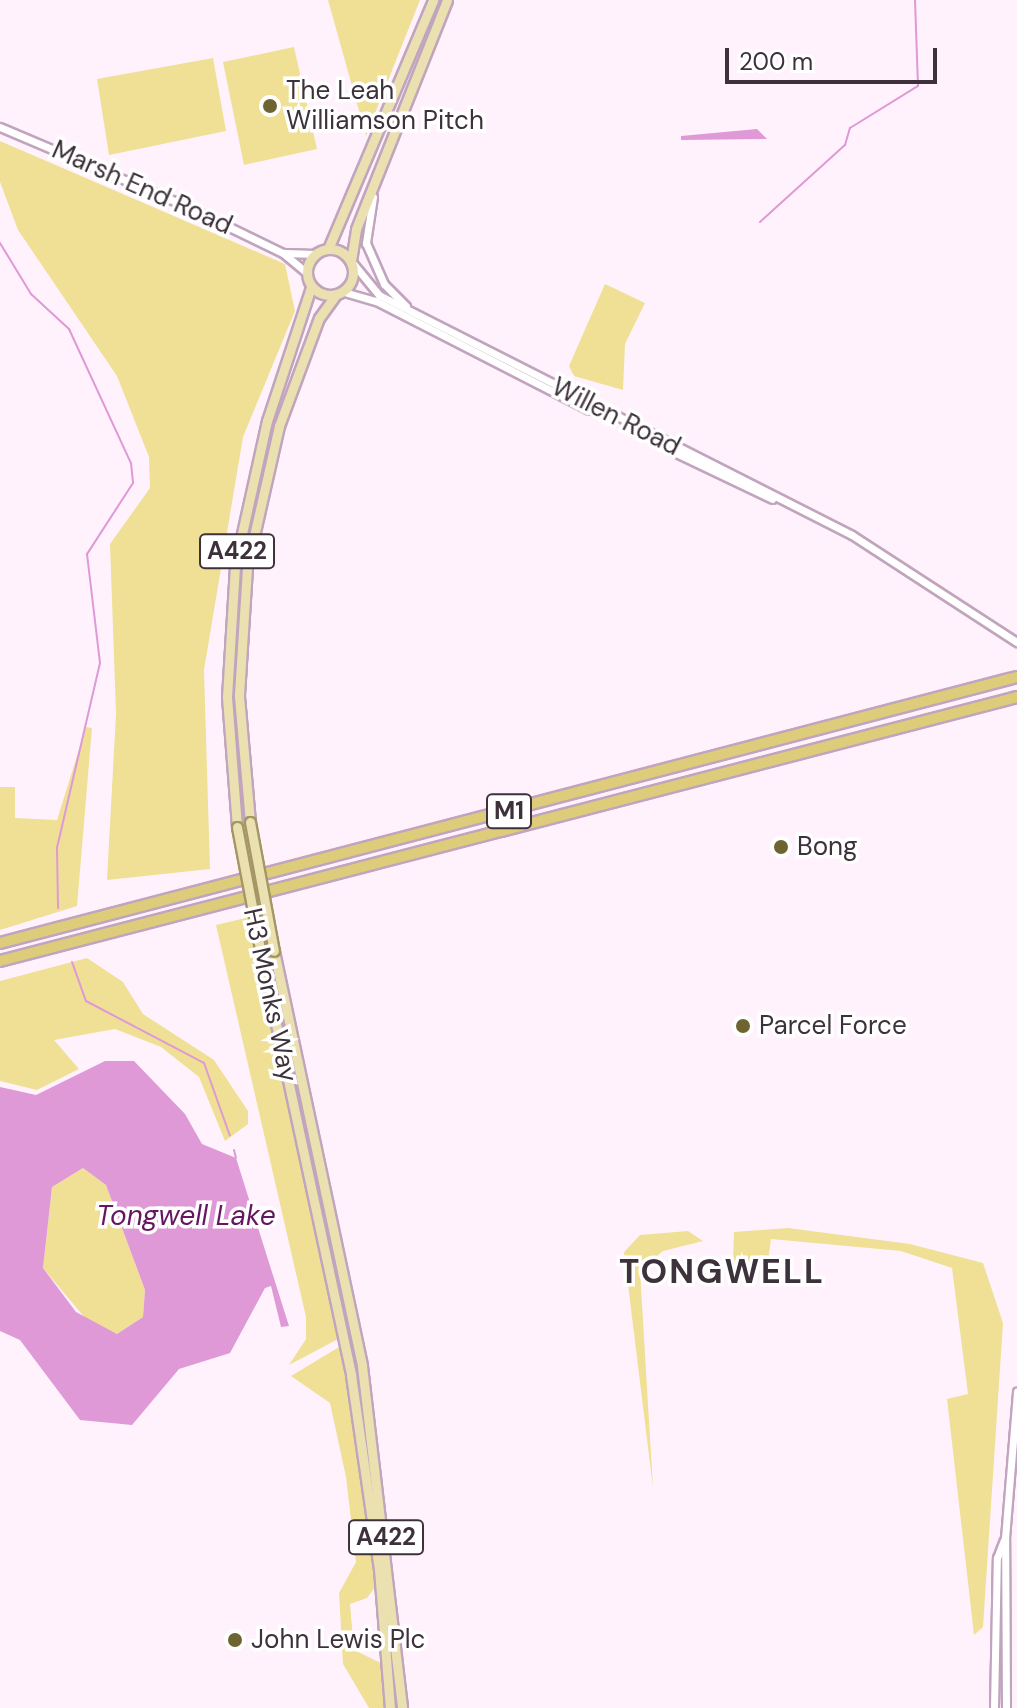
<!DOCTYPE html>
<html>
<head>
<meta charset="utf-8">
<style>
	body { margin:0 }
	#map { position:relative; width:1017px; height:1708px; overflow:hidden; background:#fff2fd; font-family:"DM Sans",sans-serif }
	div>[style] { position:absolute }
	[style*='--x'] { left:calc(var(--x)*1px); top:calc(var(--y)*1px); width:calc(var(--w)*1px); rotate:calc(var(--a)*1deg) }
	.green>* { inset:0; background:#efe095 }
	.water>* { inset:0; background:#de99d6 }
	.stream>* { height:2px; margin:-1px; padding:0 1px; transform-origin:1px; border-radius:1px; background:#de99d6 }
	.roads { filter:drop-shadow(2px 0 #c1a4bd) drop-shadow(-2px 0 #c1a4bd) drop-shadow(0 2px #c1a4bd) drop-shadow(0 -2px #c1a4bd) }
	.minor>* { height:7px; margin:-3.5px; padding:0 3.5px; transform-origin:3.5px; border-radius:3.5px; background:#fff }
	.major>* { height:9px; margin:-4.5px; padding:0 4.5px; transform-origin:4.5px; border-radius:4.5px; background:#ebe1b0 }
	.major>.ring { margin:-4.5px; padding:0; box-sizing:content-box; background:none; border:9px solid #ebe1b0; border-radius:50% }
	.highway>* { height:10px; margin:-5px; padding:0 5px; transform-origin:5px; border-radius:5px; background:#ddcd7b }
	.bridges { filter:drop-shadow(2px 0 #a59665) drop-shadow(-2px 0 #a59665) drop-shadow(0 2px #a59665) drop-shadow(0 -2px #a59665) }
	.major-bridge>* { height:9px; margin:-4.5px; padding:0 4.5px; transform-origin:4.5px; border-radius:4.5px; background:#ebe1b0 }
	.dots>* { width:22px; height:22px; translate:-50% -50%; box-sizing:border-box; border:4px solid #fff; border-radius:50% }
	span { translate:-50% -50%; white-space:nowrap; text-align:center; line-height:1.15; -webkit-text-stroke:7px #fff; paint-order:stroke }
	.shield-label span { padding:2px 6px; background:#fff; border:2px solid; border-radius:6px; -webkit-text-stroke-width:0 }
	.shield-label { font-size:24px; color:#3d313b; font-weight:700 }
	.poi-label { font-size:26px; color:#3d313b }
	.left { translate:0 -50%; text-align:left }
	.street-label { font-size:26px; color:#3d313b }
	.water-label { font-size:28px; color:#661561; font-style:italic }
	.district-label { font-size:34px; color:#3d313b; font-weight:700; letter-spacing:2px }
	.scale { position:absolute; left:725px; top:48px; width:212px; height:36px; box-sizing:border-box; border:4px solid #3d313b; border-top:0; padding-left:10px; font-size:24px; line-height:28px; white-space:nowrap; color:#3d313b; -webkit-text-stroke:6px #fff; paint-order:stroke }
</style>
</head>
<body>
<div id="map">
	<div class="green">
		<div style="clip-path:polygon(328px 0,420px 0,366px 136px)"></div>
		<div style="clip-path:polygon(294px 47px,317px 149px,244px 165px,223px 62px)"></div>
		<div style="clip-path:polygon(213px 58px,226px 131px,109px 155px,97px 79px)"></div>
		<div style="clip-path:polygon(0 141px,285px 264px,295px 311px,243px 437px,204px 670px,210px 869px,107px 880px,116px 714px,110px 544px,150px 488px,149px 457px,117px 376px,18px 230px,0 182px)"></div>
		<div style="clip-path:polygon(605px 284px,645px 303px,625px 344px,623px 390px,574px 376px,569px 366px)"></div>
		<div style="clip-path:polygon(86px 727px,92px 728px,77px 906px,0 930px,0 787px,15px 787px,15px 818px,57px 820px)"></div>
		<div style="clip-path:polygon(254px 916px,342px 1337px,289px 1365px,306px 1339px,306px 1317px,216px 925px)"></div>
		<div style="clip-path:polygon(87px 958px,123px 982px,143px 1014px,214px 1060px,248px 1111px,248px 1124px,225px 1141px,199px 1077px,161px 1047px,115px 1029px,54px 1040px,79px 1069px,37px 1090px,0 1081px,0 981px)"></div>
		<div style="clip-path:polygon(83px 1168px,106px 1185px,145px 1290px,143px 1317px,117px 1334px,91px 1325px,43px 1268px,52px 1187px)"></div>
		<div style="clip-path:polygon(788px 1228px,910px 1244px,983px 1263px,1003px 1323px,983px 1627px,974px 1635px,947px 1399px,968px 1394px,952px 1268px,901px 1251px,771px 1239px,767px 1269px,733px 1260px,734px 1232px)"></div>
		<div style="clip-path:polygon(688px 1231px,703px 1241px,663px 1251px,640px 1270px,653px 1488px,624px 1252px,640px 1235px)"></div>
		<div style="clip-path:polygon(344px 1344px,380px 1580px,367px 1598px,350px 1604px,354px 1650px,387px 1666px,390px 1708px,369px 1708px,343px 1664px,339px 1593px,356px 1562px,346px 1477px,330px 1403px,291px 1376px)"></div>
	</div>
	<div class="water">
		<div style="clip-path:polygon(757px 129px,767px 139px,681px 140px,681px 136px)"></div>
		<div style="clip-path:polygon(evenodd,105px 1061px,134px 1061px,185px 1114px,202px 1144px,236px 1158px,289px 1326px,281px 1327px,271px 1286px,265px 1288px,230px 1353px,179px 1369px,132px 1425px,80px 1420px,20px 1340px,0 1331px,0 1087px,36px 1095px,105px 1061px,83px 1168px,106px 1185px,145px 1290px,143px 1317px,117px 1334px,76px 1312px,43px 1268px,52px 1187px,83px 1168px)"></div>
	</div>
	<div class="stream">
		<div style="--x:760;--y:222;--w:115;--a:-42.2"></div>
		<div style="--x:845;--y:145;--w:18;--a:-74"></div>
		<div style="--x:850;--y:128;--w:80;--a:-31.7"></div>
		<div style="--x:918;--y:86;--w:86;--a:-92"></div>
		<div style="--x:0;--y:243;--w:60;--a:58.7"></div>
		<div style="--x:31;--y:294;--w:52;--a:42.6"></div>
		<div style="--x:69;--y:329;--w:148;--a:65.2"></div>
		<div style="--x:131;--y:463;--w:20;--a:84"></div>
		<div style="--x:133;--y:483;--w:85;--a:122.9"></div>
		<div style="--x:87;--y:554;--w:110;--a:83.2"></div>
		<div style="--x:100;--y:663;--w:190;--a:103.1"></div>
		<div style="--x:57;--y:848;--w:60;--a:89"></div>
		<div style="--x:72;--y:962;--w:41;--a:70.3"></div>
		<div style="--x:86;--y:1001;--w:133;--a:27.7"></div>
		<div style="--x:204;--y:1063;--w:77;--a:70.4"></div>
		<div style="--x:234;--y:1150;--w:8;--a:76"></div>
	</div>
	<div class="roads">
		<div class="minor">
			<div style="--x:0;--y:127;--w:200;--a:23"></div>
			<div style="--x:184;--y:205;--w:110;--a:25.9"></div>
			<div style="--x:283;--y:253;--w:31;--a:40"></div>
			<div style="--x:373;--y:197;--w:47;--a:98.7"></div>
			<div style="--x:366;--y:243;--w:45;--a:66.3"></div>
			<div style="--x:384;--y:284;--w:31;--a:45"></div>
			<div style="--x:285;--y:253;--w:30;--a:2"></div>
			<div style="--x:351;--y:261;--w:44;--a:50.5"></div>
			<div style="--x:379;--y:295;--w:530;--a:26.9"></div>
			<div style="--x:852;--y:535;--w:197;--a:33"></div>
			<div style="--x:344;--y:292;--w:33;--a:16"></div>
			<div style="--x:376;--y:301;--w:239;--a:27.1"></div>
			<div style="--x:672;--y:451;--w:111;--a:25.6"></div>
			<div style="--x:994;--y:1708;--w:150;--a:-88.9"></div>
			<div style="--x:997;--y:1558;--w:19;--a:-69"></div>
			<div style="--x:1006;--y:1708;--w:170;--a:-90.3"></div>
			<div style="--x:1005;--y:1538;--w:147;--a:-85.3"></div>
		</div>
		<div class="major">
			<div class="ring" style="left:307px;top:249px;width:37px;height:37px"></div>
			<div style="--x:328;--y:249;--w:270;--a:-67.1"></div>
			<div style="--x:351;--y:261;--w:32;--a:-81"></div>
			<div style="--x:356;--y:229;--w:246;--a:-68.3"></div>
			<div style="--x:250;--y:822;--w:127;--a:-95"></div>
			<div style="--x:239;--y:695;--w:128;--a:-86.4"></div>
			<div style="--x:247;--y:567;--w:145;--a:-77.2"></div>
			<div style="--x:279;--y:426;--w:115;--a:-69.7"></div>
			<div style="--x:319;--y:318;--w:27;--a:-54"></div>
			<div style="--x:237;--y:827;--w:130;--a:-94.4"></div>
			<div style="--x:227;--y:697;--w:132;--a:-86.5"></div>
			<div style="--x:235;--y:565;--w:148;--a:-77.5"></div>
			<div style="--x:267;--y:421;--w:141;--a:-71.8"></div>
			<div style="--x:274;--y:951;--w:424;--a:78"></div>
			<div style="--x:362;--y:1366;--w:344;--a:83.3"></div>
			<div style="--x:261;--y:954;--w:431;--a:77.9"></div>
			<div style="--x:351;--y:1375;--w:196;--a:81.8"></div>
			<div style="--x:379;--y:1569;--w:139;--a:85.5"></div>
		</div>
		<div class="highway">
			<div style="--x:0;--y:943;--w:1051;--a:-14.66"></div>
			<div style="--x:0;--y:961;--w:1051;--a:-14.55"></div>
		</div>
	</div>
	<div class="bridges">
		<div class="major-bridge">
			<div style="--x:250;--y:822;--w:131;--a:79.5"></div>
			<div style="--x:237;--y:827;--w:129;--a:79.3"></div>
		</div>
	</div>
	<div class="dots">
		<div style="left:270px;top:106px;background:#6e6431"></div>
		<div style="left:781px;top:847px;background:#6e6431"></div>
		<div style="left:743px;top:1026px;background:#6e6431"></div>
		<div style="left:235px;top:1640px;background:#6e6431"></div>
	</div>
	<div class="shield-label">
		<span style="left:237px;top:551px">A422</span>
		<span style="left:509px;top:811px">M1</span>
		<span style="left:386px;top:1537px">A422</span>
	</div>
	<div class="poi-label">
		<span class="left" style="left:286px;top:106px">The Leah<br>Williamson Pitch</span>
		<span class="left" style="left:797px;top:847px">Bong</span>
		<span class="left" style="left:759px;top:1026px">Parcel Force</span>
		<span class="left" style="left:251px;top:1640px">John Lewis Plc</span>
	</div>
	<div class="street-label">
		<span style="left:142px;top:188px;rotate:24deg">Marsh End Road</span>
		<span style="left:616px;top:417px;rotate:27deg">Willen Road</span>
		<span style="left:270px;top:995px;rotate:78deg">H3 Monks Way</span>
	</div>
	<div class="water-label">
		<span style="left:186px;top:1216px">Tongwell Lake</span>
	</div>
	<div class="district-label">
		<span style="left:722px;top:1272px">TONGWELL</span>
	</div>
	<div class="scale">200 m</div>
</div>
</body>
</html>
